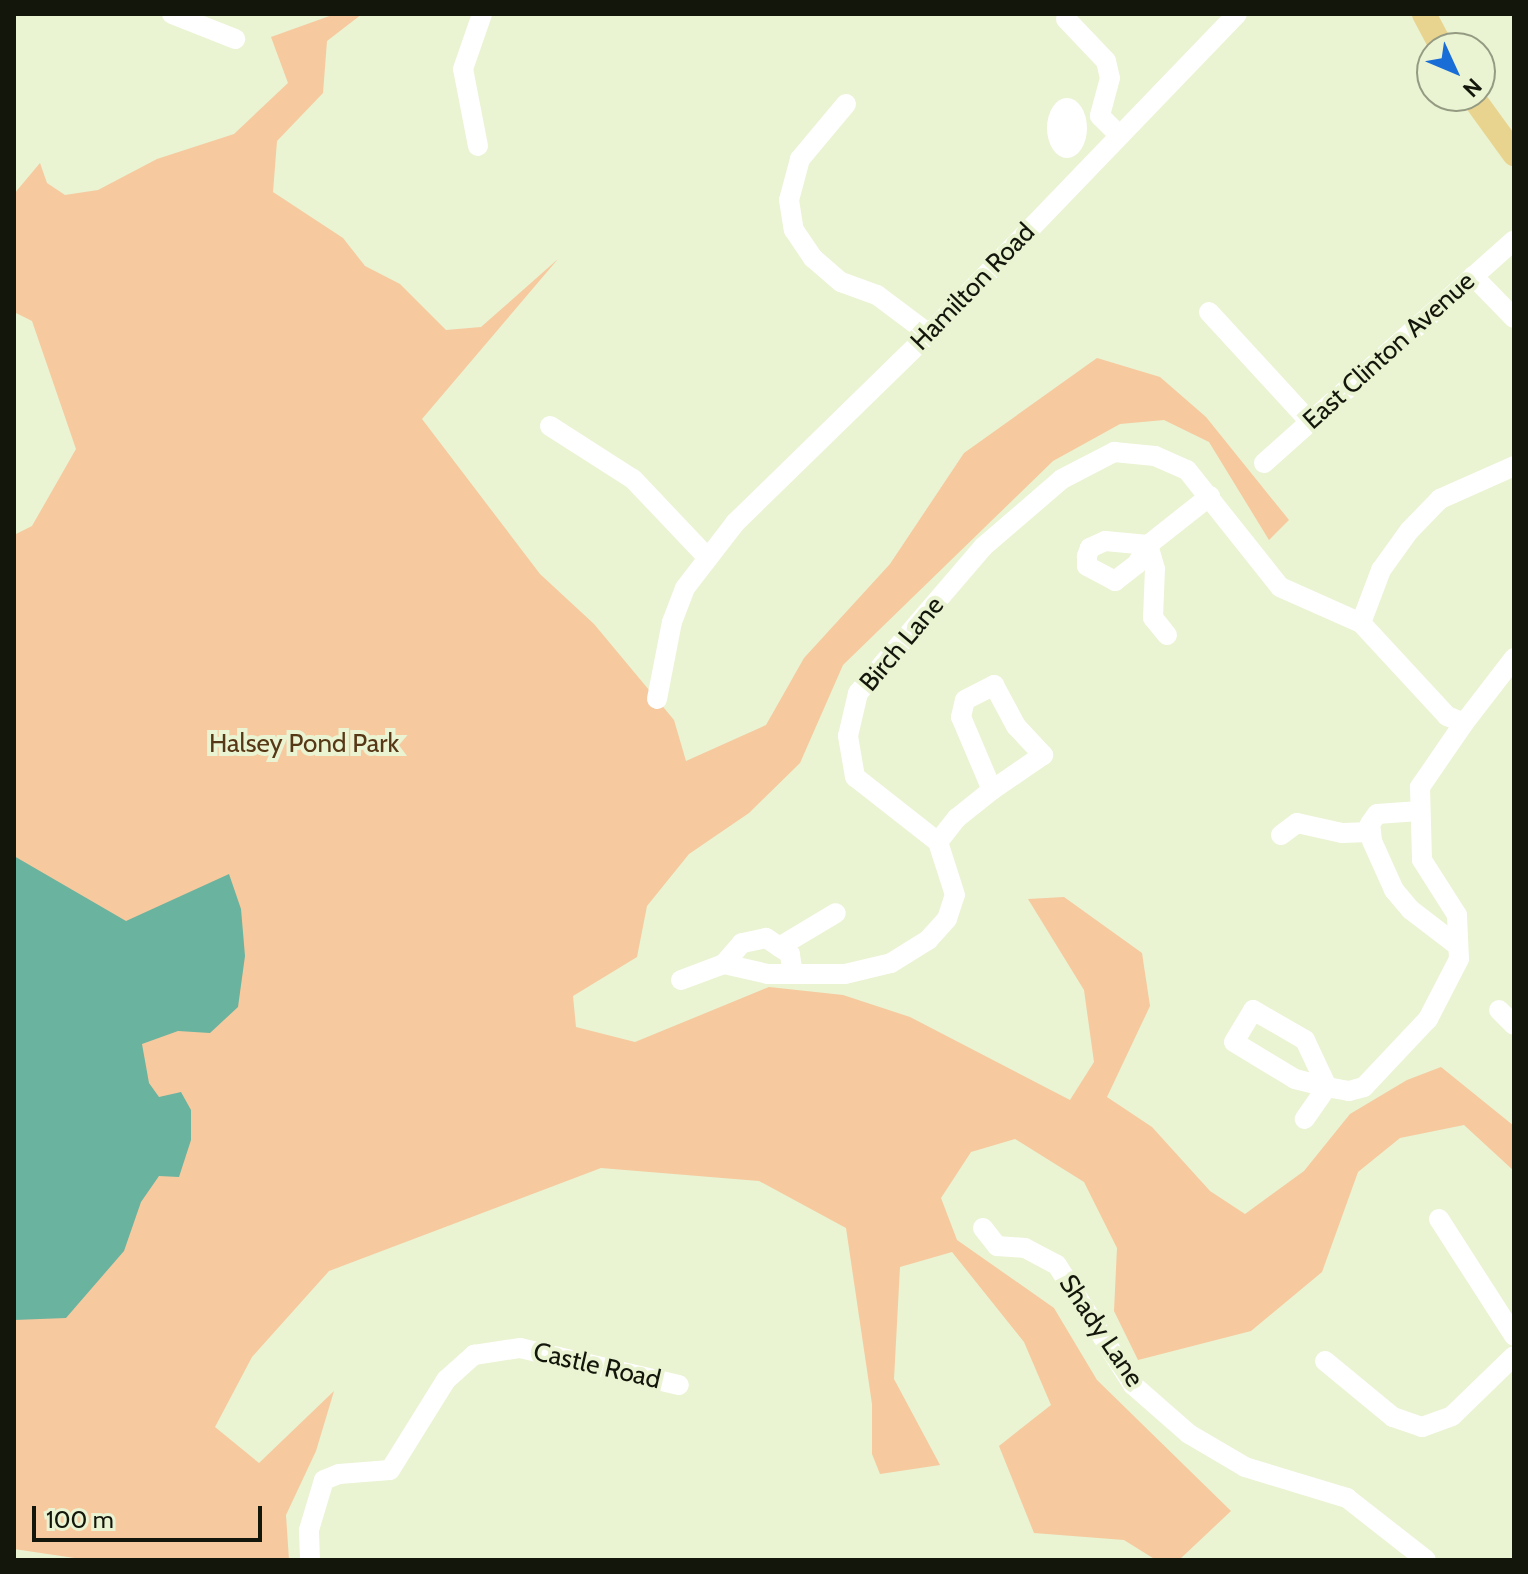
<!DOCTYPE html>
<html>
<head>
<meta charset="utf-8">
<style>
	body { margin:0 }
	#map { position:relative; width:1528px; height:1574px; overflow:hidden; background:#eaf3d2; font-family:Cabin,sans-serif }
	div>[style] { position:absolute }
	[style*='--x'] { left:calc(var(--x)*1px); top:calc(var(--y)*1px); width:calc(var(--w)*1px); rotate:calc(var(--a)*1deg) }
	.green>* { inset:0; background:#f6c99f }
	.water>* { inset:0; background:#6ab39f }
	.minor>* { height:20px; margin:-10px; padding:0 10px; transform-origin:10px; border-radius:10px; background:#fff }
	.minor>.ring { margin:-10px; padding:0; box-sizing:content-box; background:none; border:20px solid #fff; border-radius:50% }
	.major>* { height:24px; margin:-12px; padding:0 12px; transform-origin:12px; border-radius:12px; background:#e9d48f }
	span { translate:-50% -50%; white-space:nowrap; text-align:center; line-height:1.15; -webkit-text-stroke:8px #eaf3d2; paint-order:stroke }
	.street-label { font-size:26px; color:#13160b }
	.park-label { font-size:26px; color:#573816 }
	.frame { position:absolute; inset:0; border:16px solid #13160b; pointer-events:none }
	.north { position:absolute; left:1416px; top:32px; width:80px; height:80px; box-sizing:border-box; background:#eaf3d2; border:2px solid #949b82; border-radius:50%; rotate:134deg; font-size:22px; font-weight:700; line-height:32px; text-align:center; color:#13160b }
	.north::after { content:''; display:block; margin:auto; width:28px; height:36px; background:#196dd7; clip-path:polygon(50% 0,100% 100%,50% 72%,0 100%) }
	.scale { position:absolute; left:32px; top:1506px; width:230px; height:36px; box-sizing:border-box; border:4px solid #13160b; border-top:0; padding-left:10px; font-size:24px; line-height:28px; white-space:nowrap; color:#13160b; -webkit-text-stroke:6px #eaf3d2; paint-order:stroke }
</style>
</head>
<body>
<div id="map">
	<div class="green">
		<div style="clip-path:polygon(335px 14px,362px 14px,327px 41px,323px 93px,277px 141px,273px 192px,343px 238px,365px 266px,400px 284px,446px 330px,481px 327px,558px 259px,422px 419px,540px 574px,594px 624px,674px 720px,686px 761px,766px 725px,804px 658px,890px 564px,964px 453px,1097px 358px,1160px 377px,1206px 417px,1289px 520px,1269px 540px,1209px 442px,1164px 420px,1120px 424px,1053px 461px,843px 665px,800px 763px,749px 813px,689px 854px,647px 906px,637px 957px,573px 996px,576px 1027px,635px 1042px,769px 987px,843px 995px,910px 1017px,1070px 1100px,1094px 1062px,1084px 990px,1028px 899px,1064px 897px,1142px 953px,1150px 1006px,1107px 1097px,1152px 1127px,1210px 1191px,1245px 1214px,1304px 1171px,1350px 1114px,1407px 1080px,1441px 1067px,1514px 1126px,1514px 1171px,1464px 1125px,1400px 1138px,1358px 1172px,1322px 1272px,1251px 1331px,1138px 1360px,1114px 1311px,1117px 1248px,1084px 1182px,1015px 1139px,971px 1152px,941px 1198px,957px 1240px,1054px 1308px,1097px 1380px,1231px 1511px,1179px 1560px,1156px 1560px,1124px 1540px,1034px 1533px,999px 1446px,1051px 1405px,1024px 1342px,952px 1252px,900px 1267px,894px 1379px,940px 1465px,880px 1474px,872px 1454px,872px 1404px,846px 1228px,759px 1181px,601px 1168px,329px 1271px,252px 1357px,215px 1427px,259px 1463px,334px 1391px,316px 1451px,286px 1515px,289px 1560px,88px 1560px,14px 1549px,14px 535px,32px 526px,76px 449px,32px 321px,14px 312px,14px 194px,40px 163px,47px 183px,65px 195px,98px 190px,157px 159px,234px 134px,288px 83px,271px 37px)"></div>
	</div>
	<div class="water">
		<div style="clip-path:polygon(14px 856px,126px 921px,229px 874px,241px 909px,245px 956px,238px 1007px,210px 1033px,178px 1031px,142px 1044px,149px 1083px,159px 1097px,181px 1092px,191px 1110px,191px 1140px,179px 1177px,159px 1176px,141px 1202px,124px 1251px,66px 1318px,14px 1320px)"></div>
	</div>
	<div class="minor">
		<div style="--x:172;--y:14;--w:68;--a:21.6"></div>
		<div style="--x:1066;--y:19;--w:58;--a:46.4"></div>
		<div style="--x:1106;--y:61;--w:17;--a:77"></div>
		<div style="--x:1110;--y:78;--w:39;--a:105"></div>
		<div style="--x:1100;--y:116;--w:28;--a:45"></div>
		<div style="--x:846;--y:104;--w:72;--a:129.9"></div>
		<div style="--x:800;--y:159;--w:42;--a:105"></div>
		<div style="--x:789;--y:200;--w:30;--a:81"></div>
		<div style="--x:794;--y:230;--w:34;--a:56"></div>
		<div style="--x:813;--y:258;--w:37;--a:41"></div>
		<div style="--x:841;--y:282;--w:38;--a:20"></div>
		<div style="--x:877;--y:295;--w:65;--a:36.9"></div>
		<div class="ring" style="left:1057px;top:108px;width:-4px;height:-4px"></div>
		<div style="--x:478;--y:146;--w:78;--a:-101"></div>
		<div style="--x:463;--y:69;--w:58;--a:-70.9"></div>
		<div style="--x:1473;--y:276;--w:59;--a:45.7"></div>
		<div style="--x:1209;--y:312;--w:149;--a:47.4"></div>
		<div style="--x:550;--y:426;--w:98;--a:32.6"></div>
		<div style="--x:633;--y:479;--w:109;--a:46.5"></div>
		<div style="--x:1264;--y:463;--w:335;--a:-41.7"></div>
		<div style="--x:1361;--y:623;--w:57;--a:-69.3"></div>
		<div style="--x:1381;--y:570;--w:48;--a:-54.3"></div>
		<div style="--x:1409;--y:531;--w:45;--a:-45.9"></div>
		<div style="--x:1440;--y:499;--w:81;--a:-24"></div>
		<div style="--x:1167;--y:635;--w:22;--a:-129"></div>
		<div style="--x:1153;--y:618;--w:49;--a:-87.7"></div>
		<div style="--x:1155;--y:569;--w:25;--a:-106"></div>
		<div style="--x:1148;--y:545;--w:43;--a:-174.7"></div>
		<div style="--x:1105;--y:541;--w:17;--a:155"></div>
		<div style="--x:1090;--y:548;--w:9;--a:111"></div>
		<div style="--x:1087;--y:556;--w:10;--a:90"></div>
		<div style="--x:1087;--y:566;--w:32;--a:28"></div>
		<div style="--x:1115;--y:581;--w:28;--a:-38"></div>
		<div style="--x:1137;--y:564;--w:22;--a:-60"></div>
		<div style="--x:1148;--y:545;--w:79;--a:-38.3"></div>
		<div style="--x:994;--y:685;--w:47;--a:61.8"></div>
		<div style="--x:1016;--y:726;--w:40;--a:47"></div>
		<div style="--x:1043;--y:755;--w:62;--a:145.5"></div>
		<div style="--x:992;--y:790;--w:79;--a:-113"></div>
		<div style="--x:961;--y:717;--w:17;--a:-77"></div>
		<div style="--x:965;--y:700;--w:33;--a:-27"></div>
		<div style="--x:657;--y:699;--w:78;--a:-79"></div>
		<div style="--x:672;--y:622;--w:36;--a:-69"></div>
		<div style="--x:685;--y:588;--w:82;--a:-52.4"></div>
		<div style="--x:735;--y:523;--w:271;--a:-44.3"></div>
		<div style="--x:929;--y:334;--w:444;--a:-46.1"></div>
		<div style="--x:1464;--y:723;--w:82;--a:-52.4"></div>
		<div style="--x:1419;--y:811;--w:42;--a:175.9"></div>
		<div style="--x:1377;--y:814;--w:12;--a:125"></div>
		<div style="--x:1370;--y:824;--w:17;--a:83"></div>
		<div style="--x:1372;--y:841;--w:54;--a:65.8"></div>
		<div style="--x:1394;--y:890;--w:26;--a:50"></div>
		<div style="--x:1411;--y:910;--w:59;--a:37.5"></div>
		<div style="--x:1281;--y:835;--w:20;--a:-37"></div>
		<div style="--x:1297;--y:823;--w:46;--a:12.5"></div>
		<div style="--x:1342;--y:833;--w:29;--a:-2"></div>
		<div style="--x:938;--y:842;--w:31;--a:-52"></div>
		<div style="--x:957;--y:818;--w:45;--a:-38.7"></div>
		<div style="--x:779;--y:947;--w:66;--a:-30.8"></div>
		<div style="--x:793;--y:974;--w:20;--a:-99"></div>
		<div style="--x:790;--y:954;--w:29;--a:-146"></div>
		<div style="--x:766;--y:938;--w:25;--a:168"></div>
		<div style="--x:742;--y:943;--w:28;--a:131"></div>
		<div style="--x:724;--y:964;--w:45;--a:12.8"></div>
		<div style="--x:768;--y:974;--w:77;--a:0"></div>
		<div style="--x:845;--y:974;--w:47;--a:-13.4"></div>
		<div style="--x:891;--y:963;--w:44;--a:-31.9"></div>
		<div style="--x:928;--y:940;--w:28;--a:-48"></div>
		<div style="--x:947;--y:919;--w:25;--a:-72"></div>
		<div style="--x:955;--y:895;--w:56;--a:-107.8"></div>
		<div style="--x:938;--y:842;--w:105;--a:-141.9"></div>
		<div style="--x:855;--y:777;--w:42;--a:-99.7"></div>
		<div style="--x:848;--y:736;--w:44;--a:-76.9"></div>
		<div style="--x:858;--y:693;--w:192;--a:-49.4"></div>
		<div style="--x:983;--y:547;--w:104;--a:-40.7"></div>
		<div style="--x:1062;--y:479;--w:59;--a:-27.4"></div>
		<div style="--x:1114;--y:452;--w:41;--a:5.6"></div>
		<div style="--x:1155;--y:456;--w:35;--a:24"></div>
		<div style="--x:1187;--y:470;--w:149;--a:51.5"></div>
		<div style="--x:1280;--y:587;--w:89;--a:24"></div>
		<div style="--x:1361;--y:623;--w:127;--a:47.2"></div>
		<div style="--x:1447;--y:716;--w:18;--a:22"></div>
		<div style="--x:1464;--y:723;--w:78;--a:124.5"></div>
		<div style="--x:1420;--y:787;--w:73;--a:88.4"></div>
		<div style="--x:1422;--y:860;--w:65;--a:57.5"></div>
		<div style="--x:1457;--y:915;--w:44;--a:87.4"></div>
		<div style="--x:1459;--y:959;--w:68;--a:117.3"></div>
		<div style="--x:1428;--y:1019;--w:93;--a:133.3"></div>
		<div style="--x:1364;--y:1087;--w:16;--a:165"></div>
		<div style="--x:1349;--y:1091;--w:22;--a:-170"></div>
		<div style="--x:1327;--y:1087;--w:33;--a:-166"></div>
		<div style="--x:1295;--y:1079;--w:71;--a:-148.8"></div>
		<div style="--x:1234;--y:1042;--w:37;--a:-59"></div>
		<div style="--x:1253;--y:1010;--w:60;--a:30"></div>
		<div style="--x:1305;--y:1040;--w:52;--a:64.9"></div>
		<div style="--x:1327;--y:1087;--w:39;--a:125"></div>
		<div style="--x:681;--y:980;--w:46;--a:-20.4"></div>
		<div style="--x:1499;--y:1010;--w:21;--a:45"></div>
		<div style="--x:1439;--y:1219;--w:139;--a:57.3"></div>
		<div style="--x:983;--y:1228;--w:23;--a:52"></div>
		<div style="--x:997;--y:1246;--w:28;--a:4"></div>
		<div style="--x:1025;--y:1248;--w:36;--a:28"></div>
		<div style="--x:1057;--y:1265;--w:142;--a:57.7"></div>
		<div style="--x:1133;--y:1385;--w:74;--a:41.2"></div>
		<div style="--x:1189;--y:1434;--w:65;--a:30.5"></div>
		<div style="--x:1245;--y:1467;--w:107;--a:16.9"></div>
		<div style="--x:1347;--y:1498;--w:100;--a:38.1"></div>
		<div style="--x:1325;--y:1361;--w:88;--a:39.5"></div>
		<div style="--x:1393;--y:1417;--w:31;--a:19"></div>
		<div style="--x:1422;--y:1427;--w:32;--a:-20"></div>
		<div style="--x:1452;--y:1416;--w:86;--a:-44.1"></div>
		<div style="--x:310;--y:1560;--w:30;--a:-92"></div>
		<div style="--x:309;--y:1530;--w:52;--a:-73.3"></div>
		<div style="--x:324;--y:1480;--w:16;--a:-22"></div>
		<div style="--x:339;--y:1474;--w:51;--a:-4.5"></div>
		<div style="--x:390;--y:1470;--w:106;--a:-58.1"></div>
		<div style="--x:446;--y:1380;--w:38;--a:-42"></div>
		<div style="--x:474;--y:1355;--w:47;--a:-8.7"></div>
		<div style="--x:520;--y:1348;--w:163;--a:13.1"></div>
	</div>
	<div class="major">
		<div style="--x:1424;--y:14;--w:38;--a:62"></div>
		<div style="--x:1472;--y:96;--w:72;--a:54.1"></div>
	</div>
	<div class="street-label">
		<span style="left:973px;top:287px;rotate:-46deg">Hamilton Road</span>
		<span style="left:1389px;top:351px;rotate:-42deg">East Clinton Avenue</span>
		<span style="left:902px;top:644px;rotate:-50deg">Birch Lane</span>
		<span style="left:1101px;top:1331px;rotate:56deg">Shady Lane</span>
		<span style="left:597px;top:1366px;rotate:13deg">Castle Road</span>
	</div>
	<div class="park-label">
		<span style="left:304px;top:744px">Halsey Pond Park</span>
	</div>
	<div class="frame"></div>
	<div class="north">N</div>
	<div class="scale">100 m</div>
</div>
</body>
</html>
